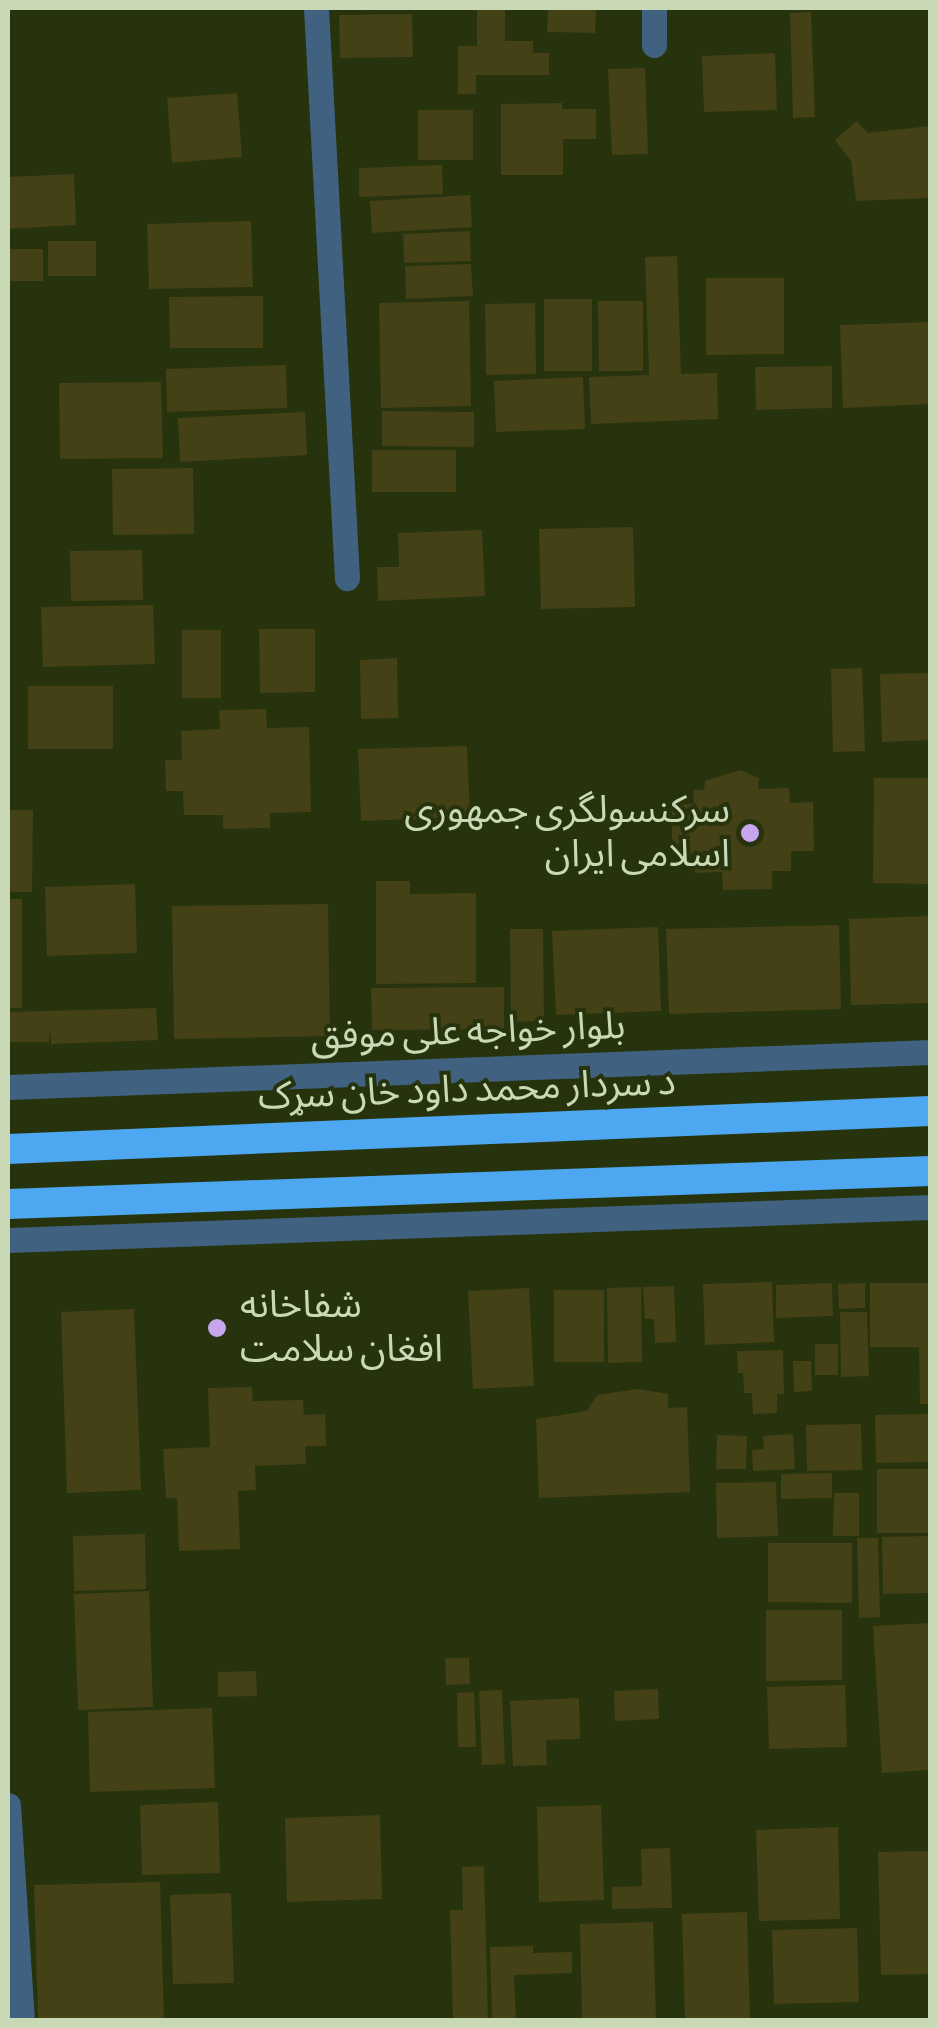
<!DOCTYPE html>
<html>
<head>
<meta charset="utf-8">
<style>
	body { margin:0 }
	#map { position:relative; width:938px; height:2028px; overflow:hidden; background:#26330d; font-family:"Sofia Sans Condensed","Noto Sans Arabic",sans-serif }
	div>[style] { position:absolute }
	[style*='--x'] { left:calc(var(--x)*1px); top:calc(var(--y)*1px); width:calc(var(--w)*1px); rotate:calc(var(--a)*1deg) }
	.building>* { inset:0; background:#444117 }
	.minor>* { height:25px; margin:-12.5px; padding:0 12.5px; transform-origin:12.5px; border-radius:12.5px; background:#406280 }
	.highway>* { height:30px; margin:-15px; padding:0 15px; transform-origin:15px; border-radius:15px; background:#4da8f1 }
	.dots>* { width:28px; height:28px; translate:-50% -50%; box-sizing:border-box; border:5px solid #26330d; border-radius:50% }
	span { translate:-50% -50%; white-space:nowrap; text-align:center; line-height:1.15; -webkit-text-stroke:8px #26330d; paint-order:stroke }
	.poi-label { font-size:38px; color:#cad9b5 }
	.right { translate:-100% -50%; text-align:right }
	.left { translate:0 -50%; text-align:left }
	.street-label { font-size:38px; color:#cad9b5 }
	.frame { position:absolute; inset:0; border:10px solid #cad9b5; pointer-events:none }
</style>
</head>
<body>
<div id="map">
	<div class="building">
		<div style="clip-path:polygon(548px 8px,596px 8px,595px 33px,547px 32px)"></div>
		<div style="clip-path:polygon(477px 9px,505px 10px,505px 41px,533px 41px,533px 53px,549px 53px,549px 75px,476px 75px,476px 94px,458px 94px,458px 46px,477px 46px)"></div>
		<div style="clip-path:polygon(811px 12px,815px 117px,793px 118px,790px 13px)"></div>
		<div style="clip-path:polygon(412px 14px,413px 57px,340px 58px,339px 15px)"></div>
		<div style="clip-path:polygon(775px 53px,777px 110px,704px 112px,702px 56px)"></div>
		<div style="clip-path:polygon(645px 68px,648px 154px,612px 155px,608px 69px)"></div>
		<div style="clip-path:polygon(237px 93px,242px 157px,172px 163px,167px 98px)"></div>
		<div style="clip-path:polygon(562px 103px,562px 109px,596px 109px,596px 139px,563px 139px,563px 175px,501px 175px,501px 104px)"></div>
		<div style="clip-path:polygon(418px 110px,473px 110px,473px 160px,418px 160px)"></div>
		<div style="clip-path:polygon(857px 121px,868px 133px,930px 126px,930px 198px,856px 201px,851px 161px,835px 140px)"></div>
		<div style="clip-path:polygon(442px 165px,443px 194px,359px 197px,359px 168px)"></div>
		<div style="clip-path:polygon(74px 174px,76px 225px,8px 229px,8px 177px)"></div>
		<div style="clip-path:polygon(470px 195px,472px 227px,372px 233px,370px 201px)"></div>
		<div style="clip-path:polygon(251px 221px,253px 287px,149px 289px,147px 224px)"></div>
		<div style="clip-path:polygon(470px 231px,471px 261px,404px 263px,403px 234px)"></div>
		<div style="clip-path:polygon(48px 241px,96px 241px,96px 276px,48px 276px)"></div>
		<div style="clip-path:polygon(8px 249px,43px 249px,43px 281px,8px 281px)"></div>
		<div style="clip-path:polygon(677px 256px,681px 374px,717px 373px,718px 419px,591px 424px,589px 377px,649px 375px,645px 257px)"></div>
		<div style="clip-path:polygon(471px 264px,473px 296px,406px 299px,405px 266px)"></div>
		<div style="clip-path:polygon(706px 278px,784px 278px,784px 354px,706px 355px)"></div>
		<div style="clip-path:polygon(263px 296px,263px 348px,170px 348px,169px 297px)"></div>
		<div style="clip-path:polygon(544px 299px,592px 299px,592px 371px,544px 371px)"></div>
		<div style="clip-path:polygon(469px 301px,471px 406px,381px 408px,379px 303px)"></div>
		<div style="clip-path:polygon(598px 301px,643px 301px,643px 371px,599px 371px)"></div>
		<div style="clip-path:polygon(535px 303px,536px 374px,486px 375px,485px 304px)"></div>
		<div style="clip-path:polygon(930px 322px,930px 404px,843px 408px,840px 325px)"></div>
		<div style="clip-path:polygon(286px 365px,287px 408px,167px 412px,166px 369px)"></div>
		<div style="clip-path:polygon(832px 366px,832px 408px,756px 410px,755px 367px)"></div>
		<div style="clip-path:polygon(583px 377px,585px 429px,496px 432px,494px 381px)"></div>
		<div style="clip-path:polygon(161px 382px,163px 458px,60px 459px,59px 383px)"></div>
		<div style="clip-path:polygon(382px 411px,474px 412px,474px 447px,382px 446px)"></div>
		<div style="clip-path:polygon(305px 412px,307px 455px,180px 462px,178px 418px)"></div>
		<div style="clip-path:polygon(372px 450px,456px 450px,456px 492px,372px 492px)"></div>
		<div style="clip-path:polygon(193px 468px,194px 534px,113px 535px,112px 469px)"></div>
		<div style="clip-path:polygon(633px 527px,635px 607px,541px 609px,539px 529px)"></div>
		<div style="clip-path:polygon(482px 530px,485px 596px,378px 601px,377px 567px,399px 567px,398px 533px)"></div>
		<div style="clip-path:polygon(142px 550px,143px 600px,71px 601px,70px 551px)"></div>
		<div style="clip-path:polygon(153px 605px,155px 664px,43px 667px,41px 607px)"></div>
		<div style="clip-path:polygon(259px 629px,315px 629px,315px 692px,260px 693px)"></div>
		<div style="clip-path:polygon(182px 630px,221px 630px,221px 698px,182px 698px)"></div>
		<div style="clip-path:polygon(397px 658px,398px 718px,361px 719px,360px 660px)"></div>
		<div style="clip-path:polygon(862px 668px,865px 751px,833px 752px,831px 669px)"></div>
		<div style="clip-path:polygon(930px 673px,930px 740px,882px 742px,880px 674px)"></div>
		<div style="clip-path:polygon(28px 686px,113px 686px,113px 749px,28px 749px)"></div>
		<div style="clip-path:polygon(266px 709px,267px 728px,309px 727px,311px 812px,270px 813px,270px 828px,223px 829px,223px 815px,184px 815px,183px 791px,166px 791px,165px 760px,182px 760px,181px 731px,220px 729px,219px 710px)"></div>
		<div style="clip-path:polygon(467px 746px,470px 817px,361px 821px,358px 749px)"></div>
		<div style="clip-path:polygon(740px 770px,759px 778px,758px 789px,789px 788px,790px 803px,813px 802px,814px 851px,791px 851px,791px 871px,772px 871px,772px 889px,723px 890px,722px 872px,695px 873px,695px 853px,672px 854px,672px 805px,694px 804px,693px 790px,704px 790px,705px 781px)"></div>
		<div style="clip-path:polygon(874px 778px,930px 778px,930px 884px,873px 883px)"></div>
		<div style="clip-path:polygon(8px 810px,33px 810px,32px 892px,8px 892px)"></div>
		<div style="clip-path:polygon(376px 881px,410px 881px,410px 894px,476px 893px,476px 983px,376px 984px)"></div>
		<div style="clip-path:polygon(135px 884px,137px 953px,47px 956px,45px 887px)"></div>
		<div style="clip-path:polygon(8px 899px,22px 899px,22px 1008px,8px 1008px)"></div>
		<div style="clip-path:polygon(328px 904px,330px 1036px,174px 1039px,172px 906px)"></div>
		<div style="clip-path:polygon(930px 916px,930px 1003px,851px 1005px,849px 919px)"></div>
		<div style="clip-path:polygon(839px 925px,841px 1009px,669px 1014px,666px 929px)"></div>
		<div style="clip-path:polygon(658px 927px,661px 1011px,556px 1015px,552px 931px)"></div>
		<div style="clip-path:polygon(510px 929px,543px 929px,544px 1021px,511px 1022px)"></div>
		<div style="clip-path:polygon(504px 987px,504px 1029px,372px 1030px,371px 988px)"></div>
		<div style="clip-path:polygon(156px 1008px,158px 1040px,51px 1044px,50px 1029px,49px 1042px,8px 1042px,8px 1012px)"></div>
		<div style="clip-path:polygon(772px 1282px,774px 1342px,705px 1345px,703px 1284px)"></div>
		<div style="clip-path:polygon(832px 1283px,833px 1316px,776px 1318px,776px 1285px)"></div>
		<div style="clip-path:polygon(865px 1283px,865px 1308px,839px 1309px,838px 1284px)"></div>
		<div style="clip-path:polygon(870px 1283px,930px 1283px,930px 1404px,920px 1404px,919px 1347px,870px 1347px)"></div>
		<div style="clip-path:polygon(674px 1286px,676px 1342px,655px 1343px,654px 1319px,645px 1319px,643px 1287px)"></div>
		<div style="clip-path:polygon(641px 1287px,642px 1362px,608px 1363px,607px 1288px)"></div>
		<div style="clip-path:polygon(529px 1288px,534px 1386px,473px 1389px,468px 1291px)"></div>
		<div style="clip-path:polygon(554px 1290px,604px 1290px,604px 1362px,554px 1362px)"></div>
		<div style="clip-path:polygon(134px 1309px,141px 1490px,67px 1493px,61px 1312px)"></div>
		<div style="clip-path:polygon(840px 1312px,867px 1312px,869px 1376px,841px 1377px)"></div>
		<div style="clip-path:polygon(815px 1344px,838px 1344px,838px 1375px,815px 1375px)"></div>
		<div style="clip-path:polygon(783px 1350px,784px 1394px,777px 1394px,777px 1413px,753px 1414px,752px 1393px,744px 1393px,743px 1373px,738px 1373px,737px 1351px)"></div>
		<div style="clip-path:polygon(793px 1361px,811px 1361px,812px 1391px,794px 1392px)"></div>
		<div style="clip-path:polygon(252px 1387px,253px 1401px,303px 1400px,304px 1415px,325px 1414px,326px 1446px,305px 1446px,306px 1464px,255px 1466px,256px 1490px,238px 1491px,240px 1549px,179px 1551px,177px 1498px,166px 1498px,163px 1449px,210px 1447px,208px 1388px)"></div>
		<div style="clip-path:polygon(638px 1389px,668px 1394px,668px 1408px,687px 1407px,690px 1492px,539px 1498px,536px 1419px,587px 1411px,597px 1395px)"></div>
		<div style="clip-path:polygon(930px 1414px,930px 1462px,876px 1463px,875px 1415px)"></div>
		<div style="clip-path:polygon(861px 1424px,862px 1470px,807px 1471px,806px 1425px)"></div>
		<div style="clip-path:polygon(793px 1434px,795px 1469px,753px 1471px,752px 1450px,764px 1449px,763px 1436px)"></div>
		<div style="clip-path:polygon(717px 1435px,747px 1436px,746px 1469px,716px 1469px)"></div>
		<div style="clip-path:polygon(877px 1469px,930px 1469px,930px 1533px,877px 1533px)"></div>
		<div style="clip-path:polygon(832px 1473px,832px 1498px,781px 1499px,781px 1474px)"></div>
		<div style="clip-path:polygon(776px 1482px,778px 1536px,717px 1538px,716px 1483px)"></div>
		<div style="clip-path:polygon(834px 1493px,859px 1493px,859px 1536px,833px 1536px)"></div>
		<div style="clip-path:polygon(145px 1534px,146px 1589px,74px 1591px,73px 1536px)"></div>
		<div style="clip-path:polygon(930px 1536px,930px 1593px,883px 1594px,882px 1537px)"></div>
		<div style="clip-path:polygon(857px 1538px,878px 1538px,880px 1617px,859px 1618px)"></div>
		<div style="clip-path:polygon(768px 1543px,852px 1543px,852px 1603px,768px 1602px)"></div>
		<div style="clip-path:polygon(149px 1591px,153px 1707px,78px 1710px,74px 1594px)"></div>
		<div style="clip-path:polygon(766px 1610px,842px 1610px,842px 1680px,766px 1681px)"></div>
		<div style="clip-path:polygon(930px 1623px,930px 1770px,882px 1773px,873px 1626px)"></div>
		<div style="clip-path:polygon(445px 1658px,469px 1658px,470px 1684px,446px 1685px)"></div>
		<div style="clip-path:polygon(256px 1671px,257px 1696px,218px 1697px,218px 1672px)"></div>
		<div style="clip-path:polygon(845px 1685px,847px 1747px,769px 1749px,767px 1687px)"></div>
		<div style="clip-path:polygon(658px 1689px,659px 1719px,615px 1721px,614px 1691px)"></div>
		<div style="clip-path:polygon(502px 1690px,505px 1764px,482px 1765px,479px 1691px)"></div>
		<div style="clip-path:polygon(474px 1692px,476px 1747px,458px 1747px,457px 1693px)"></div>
		<div style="clip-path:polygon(579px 1698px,580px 1739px,546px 1740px,547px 1765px,513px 1766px,510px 1701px)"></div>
		<div style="clip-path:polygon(212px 1708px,215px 1788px,90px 1792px,88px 1712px)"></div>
		<div style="clip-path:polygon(218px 1802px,220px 1873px,142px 1875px,140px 1805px)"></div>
		<div style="clip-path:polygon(601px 1805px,604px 1900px,539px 1902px,537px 1807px)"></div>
		<div style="clip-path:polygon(380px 1815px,382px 1899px,287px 1902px,285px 1818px)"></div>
		<div style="clip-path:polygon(838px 1827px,840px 1919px,759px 1921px,756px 1830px)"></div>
		<div style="clip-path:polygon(670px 1848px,672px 1908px,612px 1909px,612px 1887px,642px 1886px,641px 1849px)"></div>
		<div style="clip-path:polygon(930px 1851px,930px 1974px,881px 1975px,878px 1852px)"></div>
		<div style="clip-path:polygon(484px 1866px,488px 2020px,453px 2020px,450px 1910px,463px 1910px,462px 1867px)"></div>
		<div style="clip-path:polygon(160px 1882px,164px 2020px,38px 2020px,34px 1885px)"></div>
		<div style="clip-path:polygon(231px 1893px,234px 1983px,173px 1984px,170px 1895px)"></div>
		<div style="clip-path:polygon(747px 1912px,750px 2020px,685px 2020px,682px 1914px)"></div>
		<div style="clip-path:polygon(653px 1922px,656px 2020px,582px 2020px,580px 1924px)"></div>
		<div style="clip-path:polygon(857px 1928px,859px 2002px,774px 2004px,772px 1930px)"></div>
		<div style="clip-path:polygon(533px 1946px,533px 1953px,572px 1952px,572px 1973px,514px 1975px,516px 2020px,492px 2020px,490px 1947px)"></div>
	</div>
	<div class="minor">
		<div style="--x:316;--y:8;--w:571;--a:86.89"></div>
		<div style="--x:654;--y:8;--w:37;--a:90"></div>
		<div style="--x:8;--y:1087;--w:923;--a:-2.17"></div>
		<div style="--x:8;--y:1240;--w:923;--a:-2.05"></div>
		<div style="--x:8;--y:1805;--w:215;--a:86.3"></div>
	</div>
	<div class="highway">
		<div style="--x:8;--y:1149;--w:923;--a:-2.36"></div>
		<div style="--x:8;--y:1204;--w:923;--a:-2.05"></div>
	</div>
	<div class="dots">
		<div style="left:750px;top:833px;background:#c8a6ef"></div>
		<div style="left:217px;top:1328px;background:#c8a6ef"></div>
	</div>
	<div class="poi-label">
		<span class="right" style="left:730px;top:833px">سرکنسولگری جمهوری<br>اسلامی ایران</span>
		<span class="left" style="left:240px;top:1328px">شفاخانه<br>افغان سلامت</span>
	</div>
	<div class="street-label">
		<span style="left:468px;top:1032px;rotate:-2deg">بلوار خواجه علی موفق</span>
		<span style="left:467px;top:1090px;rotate:-2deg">د سردار محمد داود خان سړک</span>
	</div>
	<div class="frame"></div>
</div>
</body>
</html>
